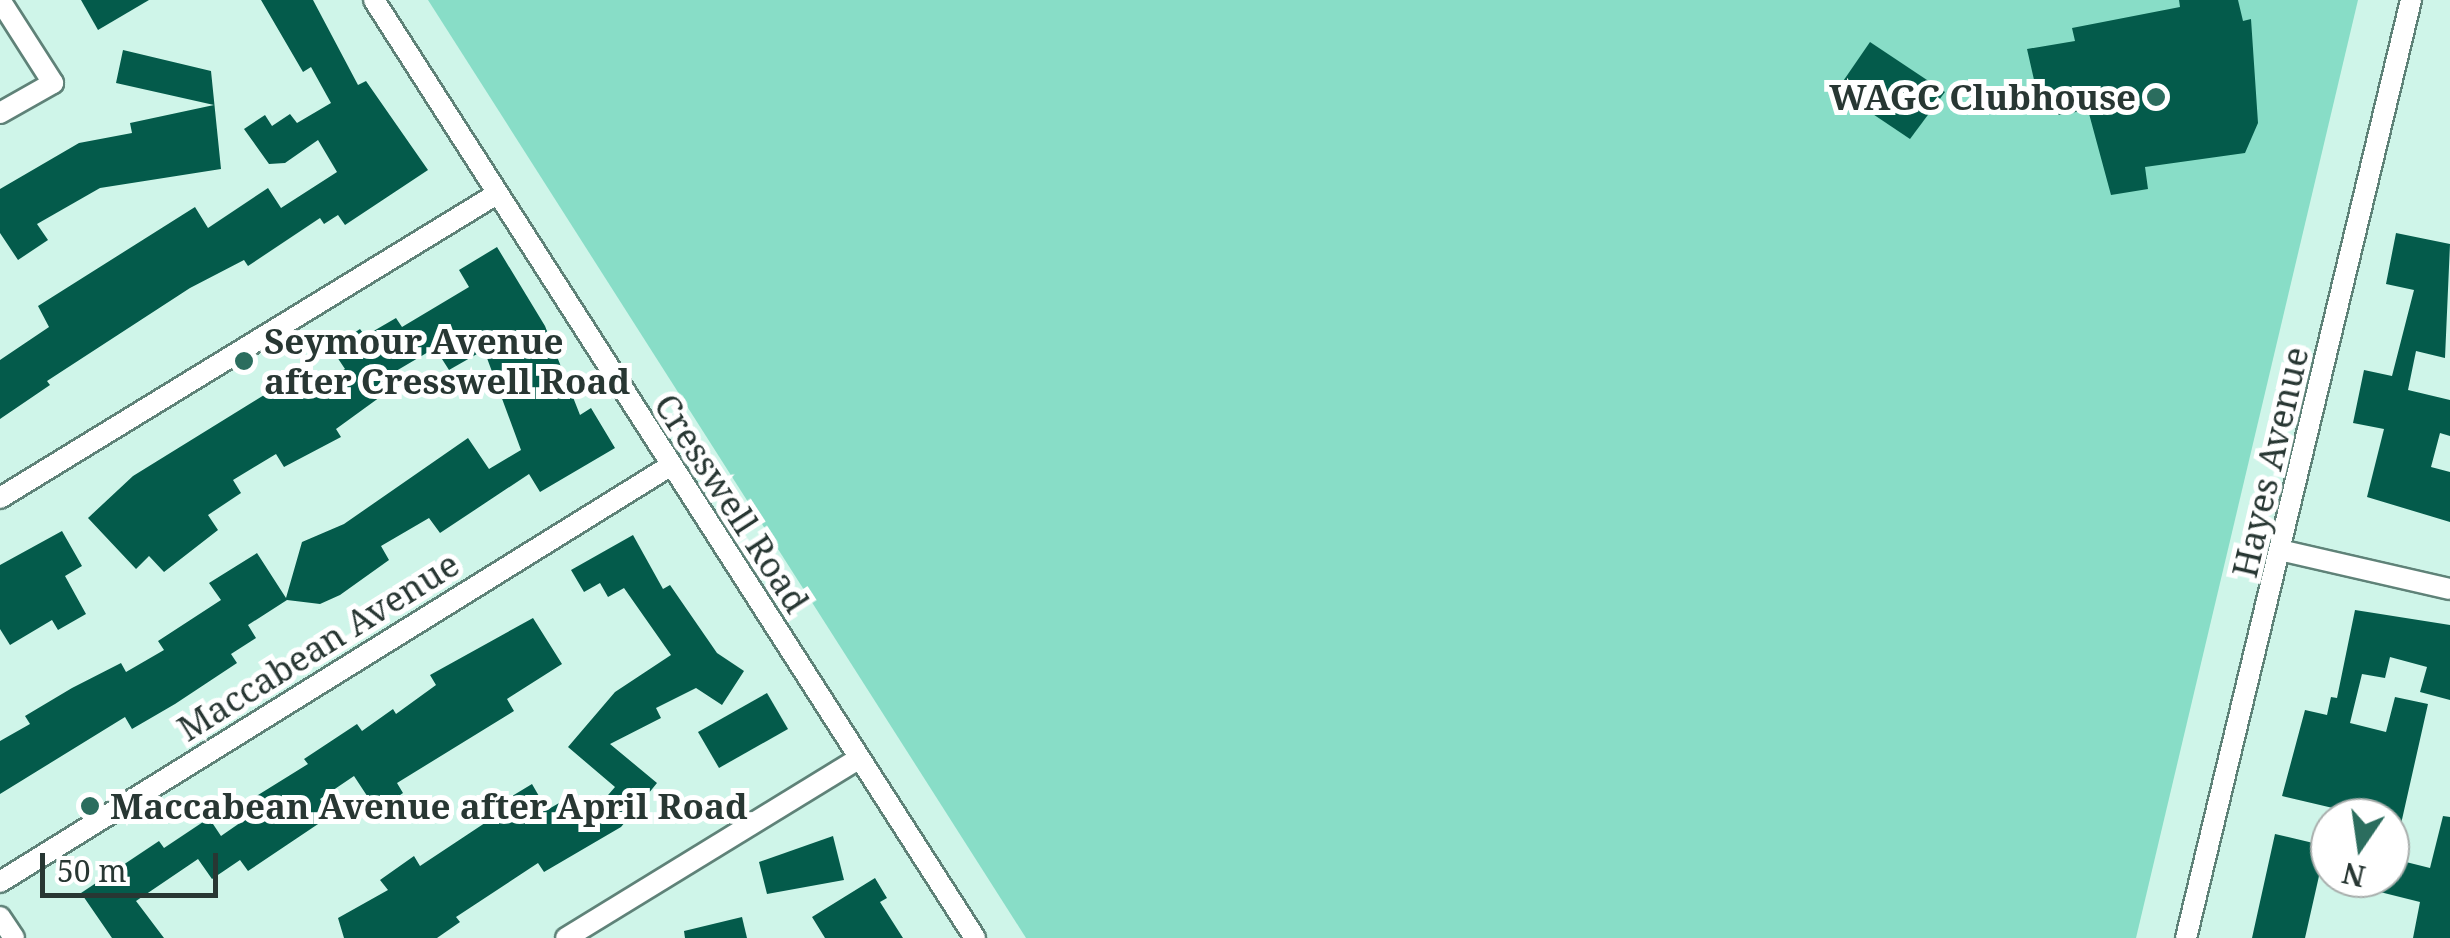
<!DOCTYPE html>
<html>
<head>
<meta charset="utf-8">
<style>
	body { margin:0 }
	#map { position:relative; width:2450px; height:938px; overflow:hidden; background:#cff5e9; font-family:"Noto Serif",serif }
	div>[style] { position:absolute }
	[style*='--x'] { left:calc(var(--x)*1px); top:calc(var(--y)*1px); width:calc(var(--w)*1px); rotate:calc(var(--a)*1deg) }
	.green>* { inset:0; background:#88ddc7 }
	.building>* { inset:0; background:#045b4b }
	.roads { filter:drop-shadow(2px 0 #5f8278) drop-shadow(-2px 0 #5f8278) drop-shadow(0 2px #5f8278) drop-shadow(0 -2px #5f8278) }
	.street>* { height:20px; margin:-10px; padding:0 10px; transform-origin:10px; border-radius:10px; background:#fff }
	.dots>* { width:28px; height:28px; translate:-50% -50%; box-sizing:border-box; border:5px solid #fff; border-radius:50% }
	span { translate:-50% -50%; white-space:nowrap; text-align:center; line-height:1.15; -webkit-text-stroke:10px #fff; paint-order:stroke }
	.poi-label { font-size:35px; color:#283733; font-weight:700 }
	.right { translate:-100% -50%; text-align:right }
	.left { translate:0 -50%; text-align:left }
	.street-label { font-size:35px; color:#283733 }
	.north { position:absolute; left:2310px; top:798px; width:100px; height:100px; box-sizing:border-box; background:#fff; border:2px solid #a9afad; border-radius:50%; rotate:193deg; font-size:28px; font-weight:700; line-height:40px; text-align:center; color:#283733 }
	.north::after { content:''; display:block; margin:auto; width:35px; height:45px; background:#2b6d5e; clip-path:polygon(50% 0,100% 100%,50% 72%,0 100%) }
	.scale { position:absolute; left:40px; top:853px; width:178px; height:45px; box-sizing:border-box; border:5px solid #283733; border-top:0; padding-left:12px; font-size:30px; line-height:35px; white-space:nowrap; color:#283733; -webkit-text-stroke:8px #fff; paint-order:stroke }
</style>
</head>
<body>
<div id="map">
	<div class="green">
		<div style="clip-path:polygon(428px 0,2358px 0,2136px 938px,1026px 938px)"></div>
	</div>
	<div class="building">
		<div style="clip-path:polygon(81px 0,149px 0,98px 30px)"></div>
		<div style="clip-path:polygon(261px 0,313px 0,358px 85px,366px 81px,428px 170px,345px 225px,338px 215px,324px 224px,320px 218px,248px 266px,244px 260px,190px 288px,47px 381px,50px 385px,0 419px,0 360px,49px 327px,38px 306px,195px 207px,208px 228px,268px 188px,281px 208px,337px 172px,318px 140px,285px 163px,269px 164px,244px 129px,265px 115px,272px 126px,290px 114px,297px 123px,331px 103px,311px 67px,303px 72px)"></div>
		<div style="clip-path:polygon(2179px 0,2238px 0,2243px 21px,2251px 19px,2258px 123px,2245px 153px,2145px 167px,2148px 189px,2111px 195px,2088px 110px,2058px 115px,2054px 91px,2037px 93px,2027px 49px,2075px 41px,2072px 28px,2180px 7px)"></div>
		<div style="clip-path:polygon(1870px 42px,1945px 92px,1910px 139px,1837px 90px)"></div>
		<div style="clip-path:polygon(123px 50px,211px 71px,221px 169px,100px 188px,37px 224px,48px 240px,18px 260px,0 233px,0 189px,79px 143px,132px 133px,130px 123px,214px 105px,116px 83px)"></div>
		<div style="clip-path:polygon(2396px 233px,2450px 244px,2445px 358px,2416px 351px,2408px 390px,2450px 400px,2450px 436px,2440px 433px,2431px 467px,2450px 472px,2450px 522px,2367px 497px,2384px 429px,2353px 423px,2364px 370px,2392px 376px,2414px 290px,2386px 284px)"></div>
		<div style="clip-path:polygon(497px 247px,545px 326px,580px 415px,591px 408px,615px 448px,540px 492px,529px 474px,440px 533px,429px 518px,381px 546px,389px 560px,340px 595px,320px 604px,287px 600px,248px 625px,256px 638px,231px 654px,237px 663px,175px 704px,132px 729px,125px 717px,0 794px,0 741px,30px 724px,25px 716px,72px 688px,121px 663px,126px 672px,164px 650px,158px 641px,221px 600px,209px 583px,257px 553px,286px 598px,302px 542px,344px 524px,468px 438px,489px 469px,521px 450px,484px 350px,449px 370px,435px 348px,391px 374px,398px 384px,336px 429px,341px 437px,284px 467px,276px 454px,233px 480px,241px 493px,208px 515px,218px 530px,164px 572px,149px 556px,136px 569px,88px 518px,133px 476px,303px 371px,314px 388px,345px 369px,331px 348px,360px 329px,365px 336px,396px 318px,402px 327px,469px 287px,459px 270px)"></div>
		<div style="clip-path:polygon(62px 531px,82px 566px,65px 576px,86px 614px,58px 630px,52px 620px,10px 645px,0 629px,0 565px)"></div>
		<div style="clip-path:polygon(633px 535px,663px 589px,670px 585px,717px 653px,744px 671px,722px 705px,696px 688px,656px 708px,661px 718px,610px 744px,657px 783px,621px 827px,544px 872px,538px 863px,456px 917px,460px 922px,437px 938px,344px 938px,338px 918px,388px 890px,380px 880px,414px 856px,420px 866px,506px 809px,502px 802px,532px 784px,547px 810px,566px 799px,582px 825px,615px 787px,568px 747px,615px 692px,671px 655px,624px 588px,608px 597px,600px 583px,584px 592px,571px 570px)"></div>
		<div style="clip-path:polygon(2355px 610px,2450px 625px,2450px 700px,2420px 692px,2427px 667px,2390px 657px,2385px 678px,2362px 674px,2350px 723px,2386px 732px,2395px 697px,2428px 704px,2401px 824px,2282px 796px,2305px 710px,2327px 715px,2331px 697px,2337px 698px)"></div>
		<div style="clip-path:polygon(533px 618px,562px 664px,507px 699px,514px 711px,397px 783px,403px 793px,377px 811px,354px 776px,320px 799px,330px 816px,248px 871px,240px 860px,212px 879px,198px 859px,136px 901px,164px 938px,112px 938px,81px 893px,159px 841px,164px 848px,209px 818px,221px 836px,260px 809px,253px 798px,308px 764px,304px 759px,357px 724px,362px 731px,393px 709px,396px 714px,436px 685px,430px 675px)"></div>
		<div style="clip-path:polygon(767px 693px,788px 729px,719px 768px,698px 732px)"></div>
		<div style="clip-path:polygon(2443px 816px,2450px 817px,2450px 938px,2413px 938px,2420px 902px,2352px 885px,2353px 878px,2390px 878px,2390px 858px,2430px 868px)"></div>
		<div style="clip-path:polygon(2275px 834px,2330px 847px,2330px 879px,2319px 876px,2305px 938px,2252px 938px)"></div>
		<div style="clip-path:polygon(833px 836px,844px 880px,767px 894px,759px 862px)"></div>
		<div style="clip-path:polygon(875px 878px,887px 898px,880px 902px,903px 938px,825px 938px,812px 917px)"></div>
		<div style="clip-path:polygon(742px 917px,747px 938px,685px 938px,684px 931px)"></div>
	</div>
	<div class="roads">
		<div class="street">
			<div style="--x:374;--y:0;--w:1114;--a:57.35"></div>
			<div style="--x:0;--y:113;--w:61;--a:-29.5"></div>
			<div style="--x:53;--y:83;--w:98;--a:-122.6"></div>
			<div style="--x:0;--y:498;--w:580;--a:-31.47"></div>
			<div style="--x:2284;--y:551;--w:170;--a:12.9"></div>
			<div style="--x:0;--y:882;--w:789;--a:-31.84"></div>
			<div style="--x:0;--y:917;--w:25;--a:56"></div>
			<div style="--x:566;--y:938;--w:341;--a:-31.5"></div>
			<div style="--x:2186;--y:938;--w:965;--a:-76.51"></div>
		</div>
	</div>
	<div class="dots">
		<div style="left:2156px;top:97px;background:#2b6d5e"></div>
		<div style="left:244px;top:361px;background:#2b6d5e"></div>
		<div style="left:90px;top:806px;background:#2b6d5e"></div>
	</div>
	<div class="poi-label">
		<span class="right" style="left:2136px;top:97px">WAGC Clubhouse</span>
		<span class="left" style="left:264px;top:361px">Seymour Avenue<br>after Cresswell Road</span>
		<span class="left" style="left:110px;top:806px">Maccabean Avenue after April Road</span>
	</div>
	<div class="street-label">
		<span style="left:2270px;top:462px;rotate:-77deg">Hayes Avenue</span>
		<span style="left:732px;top:503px;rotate:57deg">Cresswell Road</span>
		<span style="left:318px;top:646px;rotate:-32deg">Maccabean Avenue</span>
	</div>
	<div class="north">N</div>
	<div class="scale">50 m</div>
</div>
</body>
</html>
